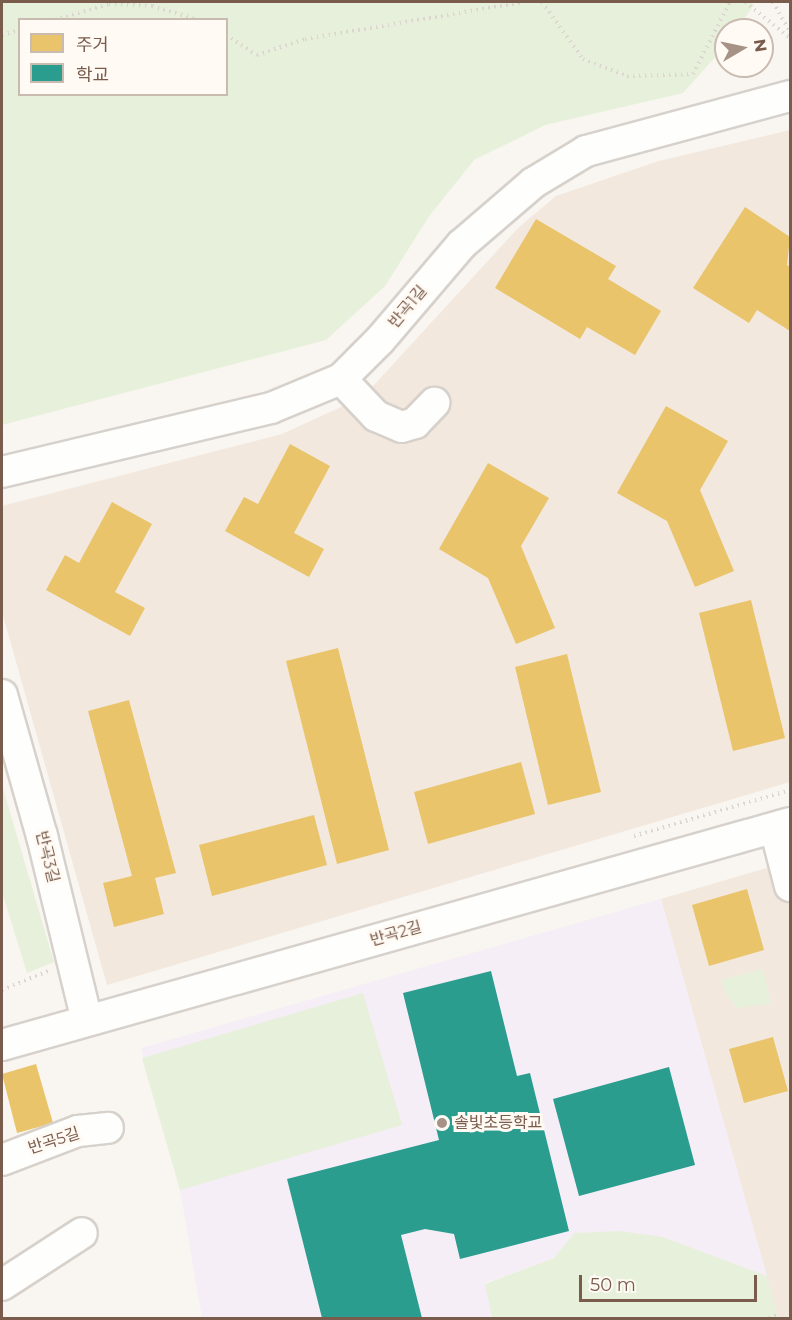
<!DOCTYPE html>
<html>
<head>
<meta charset="utf-8">
<style>
	body { margin:0 }
	#map { position:relative; width:792px; height:1320px; overflow:hidden; background:#f9f5f0; font-family:Montserrat,"Noto Sans KR",sans-serif }
	div>[style] { position:absolute }
	[style*='--x'] { left:calc(var(--x)*1px); top:calc(var(--y)*1px); width:calc(var(--w)*1px); rotate:calc(var(--a)*1deg) }
	.residential>* { inset:0; background:#f2e8de }
	.education>* { inset:0; background:#f6eef6 }
	.green>* { inset:0; background:#e7f0db }
	.homes>* { inset:0; background:#e9c46a }
	.schools>* { inset:0; background:#2a9d8f }
	.path>* { height:4px; margin-top:-2px; transform-origin:0; background:repeating-linear-gradient(90deg,#dcd5d0 0 1.5px,transparent 0 6px) }
	.roads { filter:drop-shadow(2px 0 #d7d1cb) drop-shadow(-2px 0 #d7d1cb) drop-shadow(0 2px #d7d1cb) drop-shadow(0 -2px #d7d1cb) }
	.minor>* { height:30px; margin:-15px; padding:0 15px; transform-origin:15px; border-radius:15px; background:#fefefd }
	.dots>* { width:16px; height:16px; translate:-50% -50%; box-sizing:border-box; border:3px solid #fffaf3; border-radius:50% }
	span { translate:-50% -50%; white-space:nowrap; text-align:center; line-height:1.15; -webkit-text-stroke:6px #fffaf3; paint-order:stroke }
	.street-label { font-size:16px; color:#7a5c4d }
	.poi-label { font-size:16px; color:#7a5c4d }
	.left { translate:0 -50%; text-align:left }
	.frame { position:absolute; inset:0; border:3px solid #7a5c4d; pointer-events:none }
	.legend { position:absolute; left:18px; top:18px; width:210px; height:78px; box-sizing:border-box; background:#fffaf3; border:2px solid #cabbb1; margin:0; padding:8px 10px; list-style:none; font-size:18px; color:#7a5c4d }
	.legend li { display:flex; align-items:center; gap:12px; height:30px }
	.legend b { width:30px; border:2px solid #cabbb1 }
	.north { position:absolute; left:714px; top:18px; width:60px; height:60px; box-sizing:border-box; background:#fffaf3; border:2px solid #cabbb1; border-radius:50%; rotate:81deg; font-size:16px; font-weight:700; line-height:24px; text-align:center; color:#7a5c4d }
	.north::after { content:''; display:block; margin:auto; width:21px; height:27px; background:#a69286; clip-path:polygon(50% 0,100% 100%,50% 72%,0 100%) }
	.scale { position:absolute; left:579px; top:1275px; width:178px; height:27px; box-sizing:border-box; border:3px solid #7a5c4d; border-top:0; padding-left:8px; font-size:18px; line-height:21px; white-space:nowrap; color:#7a5c4d; -webkit-text-stroke:4px #fffaf3; paint-order:stroke }
</style>
</head>
<body>
<div id="map">
	<div class="residential">
		<div style="clip-path:polygon(790px 130px,790px 782px,107px 985px,2px 612px,2px 506px,282px 434px,363px 397px,518px 228px,556px 196px,659px 161px)"></div>
		<div style="clip-path:polygon(790px 861px,790px 1318px,778px 1318px,661px 899px)"></div>
	</div>
	<div class="education">
		<div style="clip-path:polygon(661px 899px,767px 1276px,728px 1263px,574px 1233px,554px 1258px,485px 1283px,492px 1318px,202px 1318px,180px 1190px,141px 1048px)"></div>
	</div>
	<div class="green">
		<div style="clip-path:polygon(evenodd,2px 2px,751px 2px,754px 5px,736px 30px,726px 30px,726px 45px,683px 93px,545px 125px,474px 160px,430px 215px,385px 286px,326px 340px,2px 425px,2px 2px,20px 20px,226px 20px,226px 94px,20px 94px,20px 20px)"></div>
		<div style="clip-path:polygon(2px 785px,54px 962px,27px 973px,2px 892px)"></div>
		<div style="clip-path:polygon(763px 969px,771px 1004px,737px 1008px,727px 996px,721px 980px)"></div>
		<div style="clip-path:polygon(363px 993px,402px 1125px,180px 1190px,142px 1058px)"></div>
		<div style="clip-path:polygon(619px 1231px,663px 1237px,767px 1276px,778px 1318px,492px 1318px,485px 1284px,554px 1258px,574px 1233px)"></div>
	</div>
	<div class="homes">
		<div style="clip-path:polygon(745px 207px,790px 237px,787px 265px,790px 267px,790px 331px,757px 310px,749px 323px,693px 288px)"></div>
		<div style="clip-path:polygon(536px 219px,616px 266px,608px 279px,661px 311px,635px 355px,587px 327px,580px 339px,495px 288px)"></div>
		<div style="clip-path:polygon(666px 406px,728px 441px,700px 490px,734px 571px,695px 587px,667px 521px,617px 493px)"></div>
		<div style="clip-path:polygon(290px 444px,330px 466px,294px 533px,324px 549px,309px 577px,225px 531px,244px 497px,258px 504px)"></div>
		<div style="clip-path:polygon(488px 463px,549px 498px,521px 546px,555px 628px,516px 644px,488px 578px,439px 549px)"></div>
		<div style="clip-path:polygon(112px 502px,152px 524px,115px 592px,145px 608px,130px 636px,46px 590px,65px 555px,79px 563px)"></div>
		<div style="clip-path:polygon(751px 600px,785px 738px,733px 751px,699px 613px)"></div>
		<div style="clip-path:polygon(338px 648px,389px 850px,337px 864px,286px 661px)"></div>
		<div style="clip-path:polygon(567px 654px,601px 792px,548px 805px,515px 667px)"></div>
		<div style="clip-path:polygon(129px 700px,176px 873px,155px 878px,164px 914px,114px 927px,103px 883px,132px 876px,88px 711px)"></div>
		<div style="clip-path:polygon(521px 762px,535px 814px,428px 844px,414px 792px)"></div>
		<div style="clip-path:polygon(314px 815px,327px 865px,212px 896px,199px 845px)"></div>
		<div style="clip-path:polygon(747px 889px,764px 950px,709px 966px,692px 905px)"></div>
		<div style="clip-path:polygon(773px 1037px,788px 1091px,744px 1103px,729px 1049px)"></div>
		<div style="clip-path:polygon(36px 1064px,53px 1123px,17px 1133px,2px 1074px)"></div>
	</div>
	<div class="schools">
		<div style="clip-path:polygon(491px 971px,517px 1076px,530px 1073px,569px 1231px,460px 1259px,454px 1234px,425px 1229px,401px 1235px,422px 1318px,322px 1318px,287px 1179px,439px 1140px,403px 993px)"></div>
		<div style="clip-path:polygon(669px 1067px,695px 1165px,579px 1196px,553px 1099px)"></div>
	</div>
	<div class="path">
		<div style="--x:542;--y:2;--w:70;--a:54.3"></div>
		<div style="--x:583;--y:59;--w:47;--a:21.1"></div>
		<div style="--x:627;--y:76;--w:66;--a:-1.7"></div>
		<div style="--x:693;--y:74;--w:81;--a:-62.8"></div>
		<div style="--x:745;--y:2;--w:58;--a:38.7"></div>
		<div style="--x:773;--y:2;--w:34;--a:60"></div>
		<div style="--x:55;--y:20;--w:56;--a:-16.5"></div>
		<div style="--x:109;--y:4;--w:43;--a:2.7"></div>
		<div style="--x:152;--y:6;--w:49;--a:16.6"></div>
		<div style="--x:2;--y:35;--w:19;--a:-16"></div>
		<div style="--x:226;--y:35;--w:37;--a:33"></div>
		<div style="--x:257;--y:55;--w:51;--a:-18.4"></div>
		<div style="--x:305;--y:39;--w:221;--a:-9.6"></div>
		<div style="--x:634;--y:836;--w:163;--a:-16.4"></div>
		<div style="--x:2;--y:990;--w:50;--a:-22.4"></div>
		<div style="--x:769;--y:1318;--w:9;--a:-21"></div>
	</div>
	<div class="roads">
		<div class="minor">
			<div style="--x:341;--y:379;--w:51;--a:46.6"></div>
			<div style="--x:376;--y:416;--w:28;--a:23"></div>
			<div style="--x:402;--y:427;--w:14;--a:-17"></div>
			<div style="--x:415;--y:423;--w:28;--a:-46"></div>
			<div style="--x:2;--y:472;--w:277;--a:-13.4"></div>
			<div style="--x:271;--y:408;--w:76;--a:-22.5"></div>
			<div style="--x:341;--y:379;--w:55;--a:-45"></div>
			<div style="--x:380;--y:340;--w:125;--a:-49.5"></div>
			<div style="--x:461;--y:245;--w:95;--a:-40.7"></div>
			<div style="--x:533;--y:183;--w:62;--a:-31.1"></div>
			<div style="--x:586;--y:151;--w:211;--a:-15.1"></div>
			<div style="--x:2;--y:695;--w:147;--a:74.2"></div>
			<div style="--x:42;--y:836;--w:189;--a:76.3"></div>
			<div style="--x:775;--y:828;--w:60;--a:75.5"></div>
			<div style="--x:2;--y:1045;--w:819;--a:-15.73"></div>
			<div style="--x:2;--y:1160;--w:81;--a:-20.9"></div>
			<div style="--x:78;--y:1131;--w:30;--a:-6"></div>
			<div style="--x:2;--y:1285;--w:95;--a:-33"></div>
		</div>
	</div>
	<div class="dots">
		<div style="left:442px;top:1123px;background:#a69286"></div>
	</div>
	<div class="street-label">
		<span style="left:408px;top:307px;rotate:-50deg">반곡1길</span>
		<span style="left:47px;top:857px;rotate:76deg">반곡3길</span>
		<span style="left:396px;top:934px;rotate:-16deg">반곡2길</span>
		<span style="left:54px;top:1141px;rotate:-18deg">반곡5길</span>
	</div>
	<div class="poi-label">
		<span class="left" style="left:454px;top:1123px">솔빛초등학교</span>
	</div>
	<div class="frame"></div>
	<ul class="legend">
	<li><b style="height:16px;background:#e9c46a"></b>주거</li>
	<li><b style="height:16px;background:#2a9d8f"></b>학교</li>
	</ul>
	<div class="north">N</div>
	<div class="scale">50 m</div>
</div>
</body>
</html>
